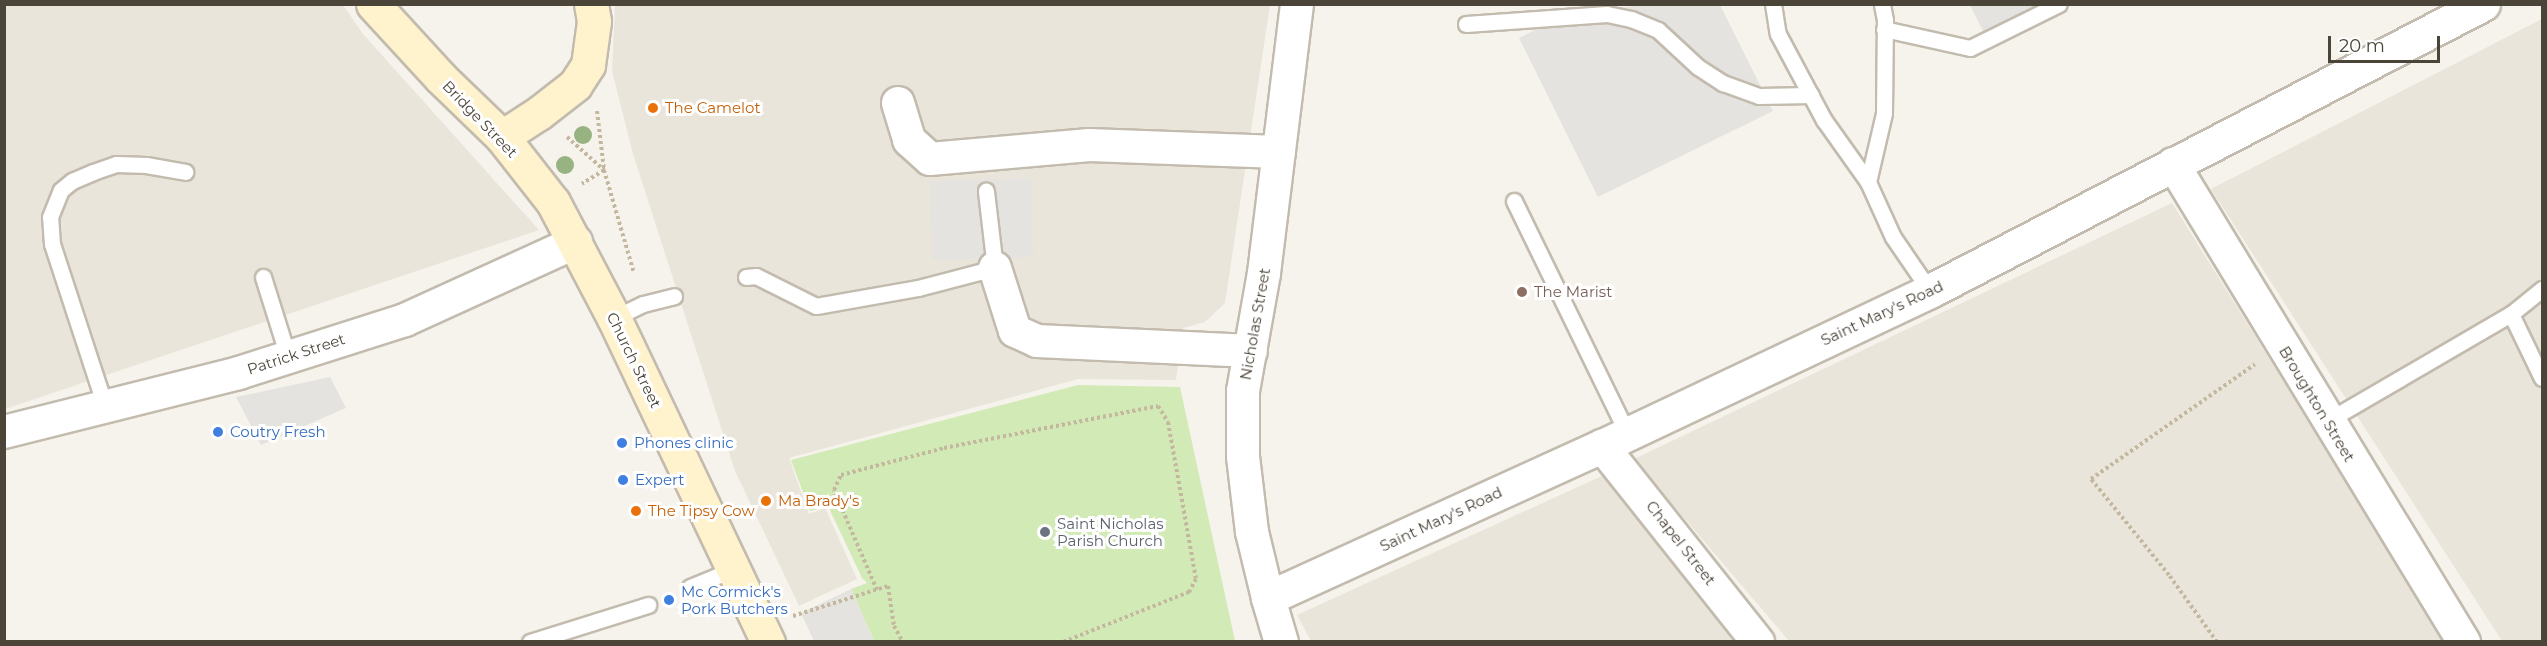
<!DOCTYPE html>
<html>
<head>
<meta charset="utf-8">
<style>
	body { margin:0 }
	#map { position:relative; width:2547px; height:646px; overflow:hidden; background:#f6f3ec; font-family:Montserrat,sans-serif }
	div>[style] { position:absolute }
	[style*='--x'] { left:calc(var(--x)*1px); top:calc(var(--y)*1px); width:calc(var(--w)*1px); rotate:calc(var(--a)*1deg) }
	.residential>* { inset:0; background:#eae5da }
	.green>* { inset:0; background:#d2eab5 }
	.parking>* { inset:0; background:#e5e3e0 }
	.path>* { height:4px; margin-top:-2px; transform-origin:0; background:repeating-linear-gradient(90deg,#c4b79f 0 3px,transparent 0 6px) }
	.roads { filter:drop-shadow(2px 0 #c2bbae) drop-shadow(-2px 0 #c2bbae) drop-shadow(0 2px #c2bbae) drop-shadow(0 -2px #c2bbae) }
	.service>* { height:15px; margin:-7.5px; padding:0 7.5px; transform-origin:7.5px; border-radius:7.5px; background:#fff }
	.minor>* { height:32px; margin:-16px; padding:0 16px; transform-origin:16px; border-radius:16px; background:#fff }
	.tertiary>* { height:33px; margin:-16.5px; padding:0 16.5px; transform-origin:16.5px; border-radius:16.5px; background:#fff }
	.secondary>* { height:33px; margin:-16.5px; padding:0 16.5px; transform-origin:16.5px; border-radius:16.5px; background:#fff3cd }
	.trees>* { width:18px; height:18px; margin:-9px; border-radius:50%; background:#97b381 }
	.dots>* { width:16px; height:16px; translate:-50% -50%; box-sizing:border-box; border:3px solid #fff; border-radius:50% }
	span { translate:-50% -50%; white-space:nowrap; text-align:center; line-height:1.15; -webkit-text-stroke:6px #fff; paint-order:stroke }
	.food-label { font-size:15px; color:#c56008 }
	.left { translate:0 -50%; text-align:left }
	.street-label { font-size:15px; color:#4b4439 }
	.education-label { font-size:15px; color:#785e54 }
	.shop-label { font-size:15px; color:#366cbe }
	.worship-label { font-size:15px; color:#5b616d }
	.frame { position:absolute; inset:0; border:6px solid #4b4439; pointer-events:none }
	.scale { position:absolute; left:2328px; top:36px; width:112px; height:27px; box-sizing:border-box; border:3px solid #4b4439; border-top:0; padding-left:8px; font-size:18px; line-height:21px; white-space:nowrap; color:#4b4439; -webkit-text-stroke:4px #fff; paint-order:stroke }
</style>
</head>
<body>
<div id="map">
	<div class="residential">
		<div style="clip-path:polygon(4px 5px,343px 5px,363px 34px,539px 230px,5px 409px)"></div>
		<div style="clip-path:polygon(615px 5px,1270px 5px,1225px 303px,1205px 322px,1183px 328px,1176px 380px,1078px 379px,789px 458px,809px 514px,825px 508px,857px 579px,799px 606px,735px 471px,633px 154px,612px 71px)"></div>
		<div style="clip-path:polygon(2542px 19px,2542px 641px,2502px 641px,2211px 189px)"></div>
		<div style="clip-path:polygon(2172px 203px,2446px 641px,1789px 641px,1634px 459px)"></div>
		<div style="clip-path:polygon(1604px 475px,1733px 641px,1311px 641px,1297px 615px)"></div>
	</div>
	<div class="green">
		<div style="clip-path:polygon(1078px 385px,1180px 387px,1235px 641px,874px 641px,851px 589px,867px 583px,862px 578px,828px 506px,810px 511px,791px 460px)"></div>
	</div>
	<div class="parking">
		<div style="clip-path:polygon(1650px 5px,1720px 5px,1773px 111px,1598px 197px,1519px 38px,1573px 11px)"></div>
		<div style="clip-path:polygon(1970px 5px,2040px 5px,1984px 33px)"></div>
		<div style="clip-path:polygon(1031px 178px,1033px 257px,932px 260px,930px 181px)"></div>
		<div style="clip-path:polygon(330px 377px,346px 408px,261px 445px,236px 397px)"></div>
		<div style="clip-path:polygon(851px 589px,874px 641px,814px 641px,801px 613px)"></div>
	</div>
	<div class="path">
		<div style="--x:597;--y:111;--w:59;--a:83.2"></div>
		<div style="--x:604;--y:170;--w:107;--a:73.8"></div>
		<div style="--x:567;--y:137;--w:50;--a:41.7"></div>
		<div style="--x:604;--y:170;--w:26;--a:148"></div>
		<div style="--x:877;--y:590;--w:109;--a:-113.3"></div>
		<div style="--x:834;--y:490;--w:17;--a:-65"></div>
		<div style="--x:841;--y:475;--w:106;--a:-14.7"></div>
		<div style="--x:944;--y:448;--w:218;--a:-11.1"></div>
		<div style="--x:1158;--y:406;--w:19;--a:58"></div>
		<div style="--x:1168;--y:422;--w:159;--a:79.9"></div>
		<div style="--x:1196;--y:579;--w:15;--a:118"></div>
		<div style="--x:1189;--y:592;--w:136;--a:158.4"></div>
		<div style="--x:793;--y:616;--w:100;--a:-17.5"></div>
		<div style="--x:888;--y:586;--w:40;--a:81.5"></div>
		<div style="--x:894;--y:626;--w:18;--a:61"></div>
		<div style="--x:2217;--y:642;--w:82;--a:-125.6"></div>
		<div style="--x:2169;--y:575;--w:124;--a:-129.1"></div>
		<div style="--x:2091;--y:479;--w:200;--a:-35"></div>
	</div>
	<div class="roads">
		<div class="service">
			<div style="--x:1773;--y:4;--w:30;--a:81"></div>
			<div style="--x:1778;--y:34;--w:98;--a:61.9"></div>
			<div style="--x:1824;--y:120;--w:76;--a:54.6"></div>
			<div style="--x:1868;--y:182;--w:60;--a:65.6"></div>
			<div style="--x:1893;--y:237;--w:65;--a:55.6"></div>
			<div style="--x:1466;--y:24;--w:141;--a:-4.1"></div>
			<div style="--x:1607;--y:14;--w:25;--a:12"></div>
			<div style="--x:1631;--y:19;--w:29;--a:22"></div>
			<div style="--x:1658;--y:30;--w:54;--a:42.8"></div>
			<div style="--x:1698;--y:67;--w:30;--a:33"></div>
			<div style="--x:1723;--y:83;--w:38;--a:20"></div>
			<div style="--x:1759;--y:96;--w:52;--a:-1.1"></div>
			<div style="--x:1884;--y:29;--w:88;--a:12.5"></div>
			<div style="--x:1970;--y:48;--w:99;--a:-26.3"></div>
			<div style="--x:1868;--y:182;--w:71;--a:-76.9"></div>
			<div style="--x:1884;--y:113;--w:93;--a:-89.4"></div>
			<div style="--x:1885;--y:20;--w:16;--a:-101"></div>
			<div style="--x:1514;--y:201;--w:258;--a:64"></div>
			<div style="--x:263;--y:277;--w:84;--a:72.6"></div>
			<div style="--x:746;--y:277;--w:10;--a:-6"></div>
			<div style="--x:756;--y:276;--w:67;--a:26.6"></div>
			<div style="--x:816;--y:306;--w:104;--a:-10"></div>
			<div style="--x:918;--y:288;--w:80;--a:-14.6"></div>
			<div style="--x:995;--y:268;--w:78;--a:-96.7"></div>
			<div style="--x:2511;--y:314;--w:71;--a:64.2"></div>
			<div style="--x:614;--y:318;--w:32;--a:-26"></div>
			<div style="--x:643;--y:304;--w:32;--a:-14"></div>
			<div style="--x:105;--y:406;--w:170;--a:-108.1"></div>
			<div style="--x:52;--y:244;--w:27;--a:-94"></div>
			<div style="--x:50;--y:217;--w:29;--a:-68"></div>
			<div style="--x:61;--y:190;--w:14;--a:-39"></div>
			<div style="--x:72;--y:181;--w:23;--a:-23"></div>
			<div style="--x:93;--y:172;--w:24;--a:-19"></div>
			<div style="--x:116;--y:164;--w:30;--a:2"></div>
			<div style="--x:146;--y:165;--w:40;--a:10"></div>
			<div style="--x:2327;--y:421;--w:213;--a:-30.2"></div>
			<div style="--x:2511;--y:314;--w:40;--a:-39"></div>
			<div style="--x:690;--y:587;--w:48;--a:-22.2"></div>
			<div style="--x:530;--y:642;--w:124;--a:-17.4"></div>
		</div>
		<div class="minor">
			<div style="--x:898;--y:103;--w:39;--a:73"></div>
			<div style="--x:909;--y:140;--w:28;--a:42"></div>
			<div style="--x:930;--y:159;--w:160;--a:-5"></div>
			<div style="--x:1089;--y:145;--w:190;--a:2.1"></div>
			<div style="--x:2173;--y:164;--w:560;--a:58.67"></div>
			<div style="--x:995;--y:268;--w:66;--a:72.4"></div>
			<div style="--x:1015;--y:331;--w:24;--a:24"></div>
			<div style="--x:1037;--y:341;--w:214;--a:2.7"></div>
			<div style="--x:4;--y:432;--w:242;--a:-14.1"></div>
			<div style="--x:239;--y:373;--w:174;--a:-17.7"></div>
			<div style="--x:405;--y:320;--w:188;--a:-24.5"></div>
			<div style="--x:1602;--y:446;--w:251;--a:51.5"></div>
			<div style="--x:1268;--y:598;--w:68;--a:-103.6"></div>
			<div style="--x:1252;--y:532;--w:76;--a:-96.8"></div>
			<div style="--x:1243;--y:457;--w:66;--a:-90"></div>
			<div style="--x:1243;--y:391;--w:120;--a:-79.9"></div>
			<div style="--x:1264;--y:273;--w:271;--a:-83"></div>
		</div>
		<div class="tertiary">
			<div style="--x:1281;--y:642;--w:46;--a:-106.5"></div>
			<div style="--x:1268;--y:598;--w:367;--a:-24.5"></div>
			<div style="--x:1602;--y:446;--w:363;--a:-25.3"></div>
			<div style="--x:1930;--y:291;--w:623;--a:-27.43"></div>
		</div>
		<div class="secondary">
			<div style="--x:373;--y:4;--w:100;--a:47.4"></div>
			<div style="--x:441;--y:78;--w:85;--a:44"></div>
			<div style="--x:502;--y:137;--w:83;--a:51.9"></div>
			<div style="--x:553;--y:202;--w:131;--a:62.3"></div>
			<div style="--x:614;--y:318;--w:359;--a:64.6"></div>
			<div style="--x:502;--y:137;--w:44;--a:-33"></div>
			<div style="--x:539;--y:113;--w:46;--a:-37.9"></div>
			<div style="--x:575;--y:85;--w:24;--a:-57"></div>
			<div style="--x:588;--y:65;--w:44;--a:-82.2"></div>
			<div style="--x:594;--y:21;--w:17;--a:-100"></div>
		</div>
	</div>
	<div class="trees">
		<div style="left:583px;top:135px"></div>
		<div style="left:565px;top:165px"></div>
	</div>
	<div class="dots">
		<div style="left:653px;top:108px;background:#e8710a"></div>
		<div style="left:1522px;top:292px;background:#8d6e63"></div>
		<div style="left:218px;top:432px;background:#3f7fe0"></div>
		<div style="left:622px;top:443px;background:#3f7fe0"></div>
		<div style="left:623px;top:480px;background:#3f7fe0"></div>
		<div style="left:766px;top:501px;background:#e8710a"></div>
		<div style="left:636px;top:511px;background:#e8710a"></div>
		<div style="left:1045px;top:532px;background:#6b7280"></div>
		<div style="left:669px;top:600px;background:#3f7fe0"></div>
	</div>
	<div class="food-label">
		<span class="left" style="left:665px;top:108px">The Camelot</span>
		<span class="left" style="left:778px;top:501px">Ma Brady's</span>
		<span class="left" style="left:648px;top:511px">The Tipsy Cow</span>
	</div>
	<div class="street-label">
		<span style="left:480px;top:119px;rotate:46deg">Bridge Street</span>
		<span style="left:1882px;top:313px;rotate:-25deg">Saint Mary's Road</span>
		<span style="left:1255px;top:324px;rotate:-80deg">Nicholas Street</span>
		<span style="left:296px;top:354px;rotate:-18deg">Patrick Street</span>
		<span style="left:634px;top:360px;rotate:64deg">Church Street</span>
		<span style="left:2317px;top:404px;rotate:59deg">Broughton Street</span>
		<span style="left:1441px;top:519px;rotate:-25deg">Saint Mary's Road</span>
		<span style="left:1681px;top:543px;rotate:52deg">Chapel Street</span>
	</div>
	<div class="education-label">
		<span class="left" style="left:1534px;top:292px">The Marist</span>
	</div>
	<div class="shop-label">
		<span class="left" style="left:230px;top:432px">Coutry Fresh</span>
		<span class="left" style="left:634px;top:443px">Phones clinic</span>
		<span class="left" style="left:635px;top:480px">Expert</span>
		<span class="left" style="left:681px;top:600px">Mc Cormick's<br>Pork Butchers</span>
	</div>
	<div class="worship-label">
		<span class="left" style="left:1057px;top:532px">Saint Nicholas<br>Parish Church</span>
	</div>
	<div class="frame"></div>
	<div class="scale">20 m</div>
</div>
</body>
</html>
